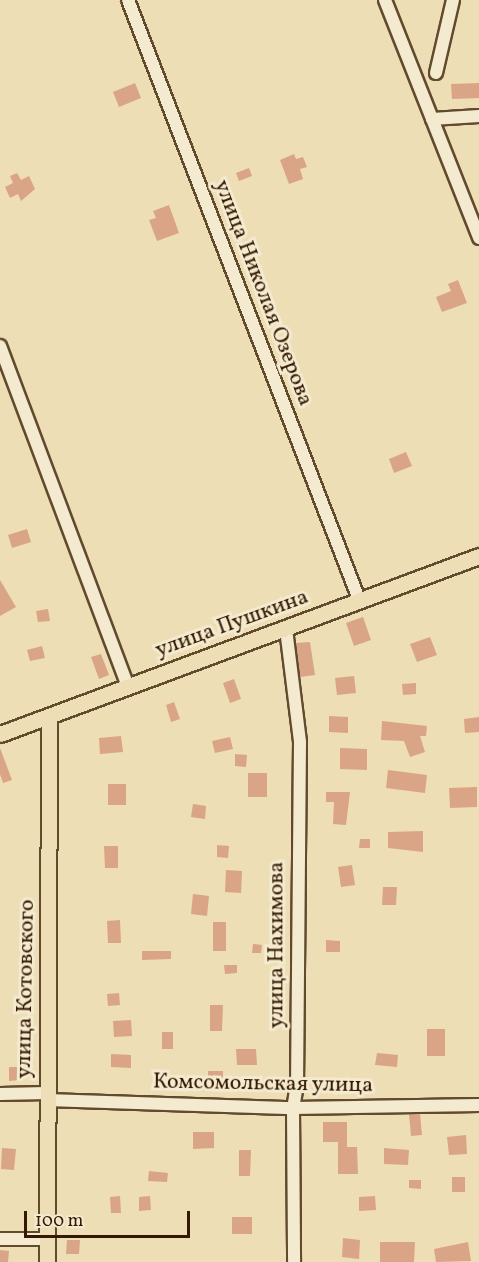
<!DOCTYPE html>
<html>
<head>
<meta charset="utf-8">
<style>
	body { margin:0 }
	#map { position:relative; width:479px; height:1262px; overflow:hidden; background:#eddeb5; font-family:Vollkorn,serif }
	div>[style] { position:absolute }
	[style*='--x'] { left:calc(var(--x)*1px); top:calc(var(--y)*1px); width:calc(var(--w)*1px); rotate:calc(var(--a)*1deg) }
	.building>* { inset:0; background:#daa586 }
	.roads { filter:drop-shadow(2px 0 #624a2d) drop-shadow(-2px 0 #624a2d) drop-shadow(0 2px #624a2d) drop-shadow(0 -2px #624a2d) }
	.minor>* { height:12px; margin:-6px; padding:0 6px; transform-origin:6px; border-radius:6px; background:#f3eacf }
	.major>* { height:15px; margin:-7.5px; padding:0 7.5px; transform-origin:7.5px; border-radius:7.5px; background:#eddeb5 }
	span { translate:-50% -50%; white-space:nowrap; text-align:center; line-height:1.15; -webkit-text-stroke:6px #f3eacf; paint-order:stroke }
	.street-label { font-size:22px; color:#331900 }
	.scale { position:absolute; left:24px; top:1211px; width:166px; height:27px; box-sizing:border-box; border:3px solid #331900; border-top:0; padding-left:8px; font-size:18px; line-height:21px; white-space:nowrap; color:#331900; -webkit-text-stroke:4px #f3eacf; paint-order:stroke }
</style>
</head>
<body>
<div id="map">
	<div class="building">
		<div style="clip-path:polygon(135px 83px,141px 98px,119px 107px,113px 92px)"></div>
		<div style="clip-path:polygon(479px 83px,479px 98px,452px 99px,451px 84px)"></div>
		<div style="clip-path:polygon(294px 154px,296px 159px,303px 157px,307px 167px,300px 169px,303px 179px,289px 184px,280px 160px)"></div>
		<div style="clip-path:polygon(249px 168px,252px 176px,239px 181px,236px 173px)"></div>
		<div style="clip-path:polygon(17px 173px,21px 180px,29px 176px,35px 189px,21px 201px,18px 194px,10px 198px,5px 187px,13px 183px,10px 176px)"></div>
		<div style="clip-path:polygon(169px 205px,179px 233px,157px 241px,149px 220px,156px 218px,153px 211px)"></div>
		<div style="clip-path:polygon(458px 280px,467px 303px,442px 312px,436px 297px,451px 291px,448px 284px)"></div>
		<div style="clip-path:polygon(406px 452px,412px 466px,394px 473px,389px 459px)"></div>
		<div style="clip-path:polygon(27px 529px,31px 542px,12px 548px,8px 535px)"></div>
		<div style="clip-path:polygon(0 580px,16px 607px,0 616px)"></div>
		<div style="clip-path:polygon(48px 609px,50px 621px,38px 622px,36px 611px)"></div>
		<div style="clip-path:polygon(363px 617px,371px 640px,354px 646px,346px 623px)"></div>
		<div style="clip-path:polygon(430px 637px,437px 655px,417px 662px,410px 644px)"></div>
		<div style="clip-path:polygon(310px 642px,315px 675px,300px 677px,296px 643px)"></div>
		<div style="clip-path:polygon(42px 646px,45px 658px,30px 661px,27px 650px)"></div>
		<div style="clip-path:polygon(101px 654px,109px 675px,99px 679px,91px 657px)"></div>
		<div style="clip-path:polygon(354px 676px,356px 693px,337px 695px,335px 678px)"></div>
		<div style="clip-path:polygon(234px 679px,241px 699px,230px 703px,223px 683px)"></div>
		<div style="clip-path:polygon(416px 683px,416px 694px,403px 695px,402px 684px)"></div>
		<div style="clip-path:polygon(174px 702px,180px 719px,171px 722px,166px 705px)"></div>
		<div style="clip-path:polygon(329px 716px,348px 717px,348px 733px,329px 732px)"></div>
		<div style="clip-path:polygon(479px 717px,479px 732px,465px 733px,464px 719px)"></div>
		<div style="clip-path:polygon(382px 721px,427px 726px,426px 736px,420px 736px,425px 752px,410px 757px,404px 741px,381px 740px)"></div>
		<div style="clip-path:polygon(121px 736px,123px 752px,100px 754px,99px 738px)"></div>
		<div style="clip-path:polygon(230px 737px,233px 749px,215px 753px,212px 741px)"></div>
		<div style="clip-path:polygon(0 748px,12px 780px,3px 783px,0 774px)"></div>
		<div style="clip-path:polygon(340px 748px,367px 749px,367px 770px,340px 769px)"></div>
		<div style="clip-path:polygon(235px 754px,247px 755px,246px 767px,235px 766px)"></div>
		<div style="clip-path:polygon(388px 770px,427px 775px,425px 793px,386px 788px)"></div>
		<div style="clip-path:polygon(248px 773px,267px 773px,267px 797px,248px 797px)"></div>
		<div style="clip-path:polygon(108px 784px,126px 784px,126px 805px,108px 805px)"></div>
		<div style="clip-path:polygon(477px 787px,477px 807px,450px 808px,449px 788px)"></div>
		<div style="clip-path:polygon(326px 792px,350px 792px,346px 825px,333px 824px,334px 802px,326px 802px)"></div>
		<div style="clip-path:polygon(193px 804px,206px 806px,205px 819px,191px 817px)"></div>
		<div style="clip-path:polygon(423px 831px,423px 852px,388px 848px,388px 832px)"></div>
		<div style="clip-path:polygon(360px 839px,370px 839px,370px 848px,359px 848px)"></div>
		<div style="clip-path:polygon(217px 845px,229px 846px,228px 858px,217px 857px)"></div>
		<div style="clip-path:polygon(104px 846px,118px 846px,118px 868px,105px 868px)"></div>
		<div style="clip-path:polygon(352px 865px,355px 885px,341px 887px,338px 867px)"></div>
		<div style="clip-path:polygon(226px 870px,242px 871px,241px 893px,225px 892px)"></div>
		<div style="clip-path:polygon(383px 887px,397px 887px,396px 905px,382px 905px)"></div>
		<div style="clip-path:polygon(193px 894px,209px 896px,207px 916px,191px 914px)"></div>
		<div style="clip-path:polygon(120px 920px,121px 943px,108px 943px,107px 921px)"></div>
		<div style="clip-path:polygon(213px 922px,226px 922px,226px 951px,213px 951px)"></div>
		<div style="clip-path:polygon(326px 940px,340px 941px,340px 952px,326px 952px)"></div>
		<div style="clip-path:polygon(253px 944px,262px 945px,261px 953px,252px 953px)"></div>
		<div style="clip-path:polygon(142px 951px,171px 951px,171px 959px,142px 960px)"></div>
		<div style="clip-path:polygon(224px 965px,237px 965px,237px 973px,225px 974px)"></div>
		<div style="clip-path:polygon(119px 993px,120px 1005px,108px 1006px,107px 994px)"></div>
		<div style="clip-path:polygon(210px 1005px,223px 1005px,222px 1031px,210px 1031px)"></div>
		<div style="clip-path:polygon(131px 1020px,132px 1036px,114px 1037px,113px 1021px)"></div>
		<div style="clip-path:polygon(427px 1029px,445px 1029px,445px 1056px,427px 1056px)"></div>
		<div style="clip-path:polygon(162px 1032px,173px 1032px,173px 1049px,162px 1049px)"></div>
		<div style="clip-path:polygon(236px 1049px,256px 1049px,257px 1065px,237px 1065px)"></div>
		<div style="clip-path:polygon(377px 1053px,398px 1055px,397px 1067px,375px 1065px)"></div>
		<div style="clip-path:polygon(111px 1054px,131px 1055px,131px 1068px,111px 1067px)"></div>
		<div style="clip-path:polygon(9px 1067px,20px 1067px,20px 1080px,9px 1081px)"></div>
		<div style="clip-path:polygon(208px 1071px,223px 1071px,223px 1079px,208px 1080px)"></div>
		<div style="clip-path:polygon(409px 1114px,420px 1114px,422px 1135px,411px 1136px)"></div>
		<div style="clip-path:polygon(323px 1122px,347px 1122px,347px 1147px,357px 1147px,358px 1174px,338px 1174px,338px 1142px,323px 1142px)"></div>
		<div style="clip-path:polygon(193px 1132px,214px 1132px,214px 1148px,193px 1149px)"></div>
		<div style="clip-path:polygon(466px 1135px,467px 1154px,449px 1155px,447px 1137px)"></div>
		<div style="clip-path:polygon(2px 1148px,16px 1149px,14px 1170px,1px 1169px)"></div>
		<div style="clip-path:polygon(384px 1148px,409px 1150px,408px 1165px,384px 1164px)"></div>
		<div style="clip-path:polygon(239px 1150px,251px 1150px,250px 1176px,239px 1176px)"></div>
		<div style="clip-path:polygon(149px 1171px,168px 1173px,167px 1182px,148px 1181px)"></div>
		<div style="clip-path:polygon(452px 1177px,465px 1177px,465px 1192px,452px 1192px)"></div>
		<div style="clip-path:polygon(409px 1180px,421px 1180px,421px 1189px,409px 1188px)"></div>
		<div style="clip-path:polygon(120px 1196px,121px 1213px,111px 1213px,110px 1197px)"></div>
		<div style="clip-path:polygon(150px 1196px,151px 1210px,139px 1211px,139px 1197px)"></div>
		<div style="clip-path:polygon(375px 1196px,376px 1210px,359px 1211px,359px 1197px)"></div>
		<div style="clip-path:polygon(232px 1217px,252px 1217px,252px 1234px,232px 1234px)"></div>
		<div style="clip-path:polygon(343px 1238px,360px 1240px,359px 1259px,342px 1257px)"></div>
		<div style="clip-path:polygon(67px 1240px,80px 1240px,79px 1254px,66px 1254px)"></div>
		<div style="clip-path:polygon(380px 1242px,415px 1242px,414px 1262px,380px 1262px)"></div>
		<div style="clip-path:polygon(468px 1242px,471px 1261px,436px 1262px,434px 1249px)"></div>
		<div style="clip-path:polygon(0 1250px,9px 1251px,8px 1262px,0 1262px)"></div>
	</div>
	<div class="roads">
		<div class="minor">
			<div style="--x:128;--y:0;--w:645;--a:68.92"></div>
			<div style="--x:385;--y:0;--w:256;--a:68.4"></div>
			<div style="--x:436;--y:73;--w:75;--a:-76.9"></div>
			<div style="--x:432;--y:119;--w:47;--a:-3.7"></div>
			<div style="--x:0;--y:346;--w:363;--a:69.4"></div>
			<div style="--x:286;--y:629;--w:114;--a:82.9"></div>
			<div style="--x:300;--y:742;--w:342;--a:90.5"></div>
			<div style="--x:297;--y:1084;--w:24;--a:99"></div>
			<div style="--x:293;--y:1108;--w:154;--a:89.6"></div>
			<div style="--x:0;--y:1094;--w:47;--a:-1.2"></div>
			<div style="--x:47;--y:1100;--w:246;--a:1.9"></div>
			<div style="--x:293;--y:1108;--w:186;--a:-0.9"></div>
			<div style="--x:0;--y:1239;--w:47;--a:0"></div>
		</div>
		<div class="major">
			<div style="--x:0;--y:734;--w:511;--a:-20.39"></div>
			<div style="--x:47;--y:1262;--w:546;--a:-89.79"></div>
		</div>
	</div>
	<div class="street-label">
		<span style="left:263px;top:293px;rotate:69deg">улица Николая Озерова</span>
		<span style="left:232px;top:624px;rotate:-20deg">улица Пушкина</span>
		<span style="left:277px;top:945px;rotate:-90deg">улица Нахимова</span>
		<span style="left:26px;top:989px;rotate:-89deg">улица Котовского</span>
		<span style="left:263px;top:1084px;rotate:1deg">Комсомольская улица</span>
	</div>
	<div class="scale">100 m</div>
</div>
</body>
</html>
